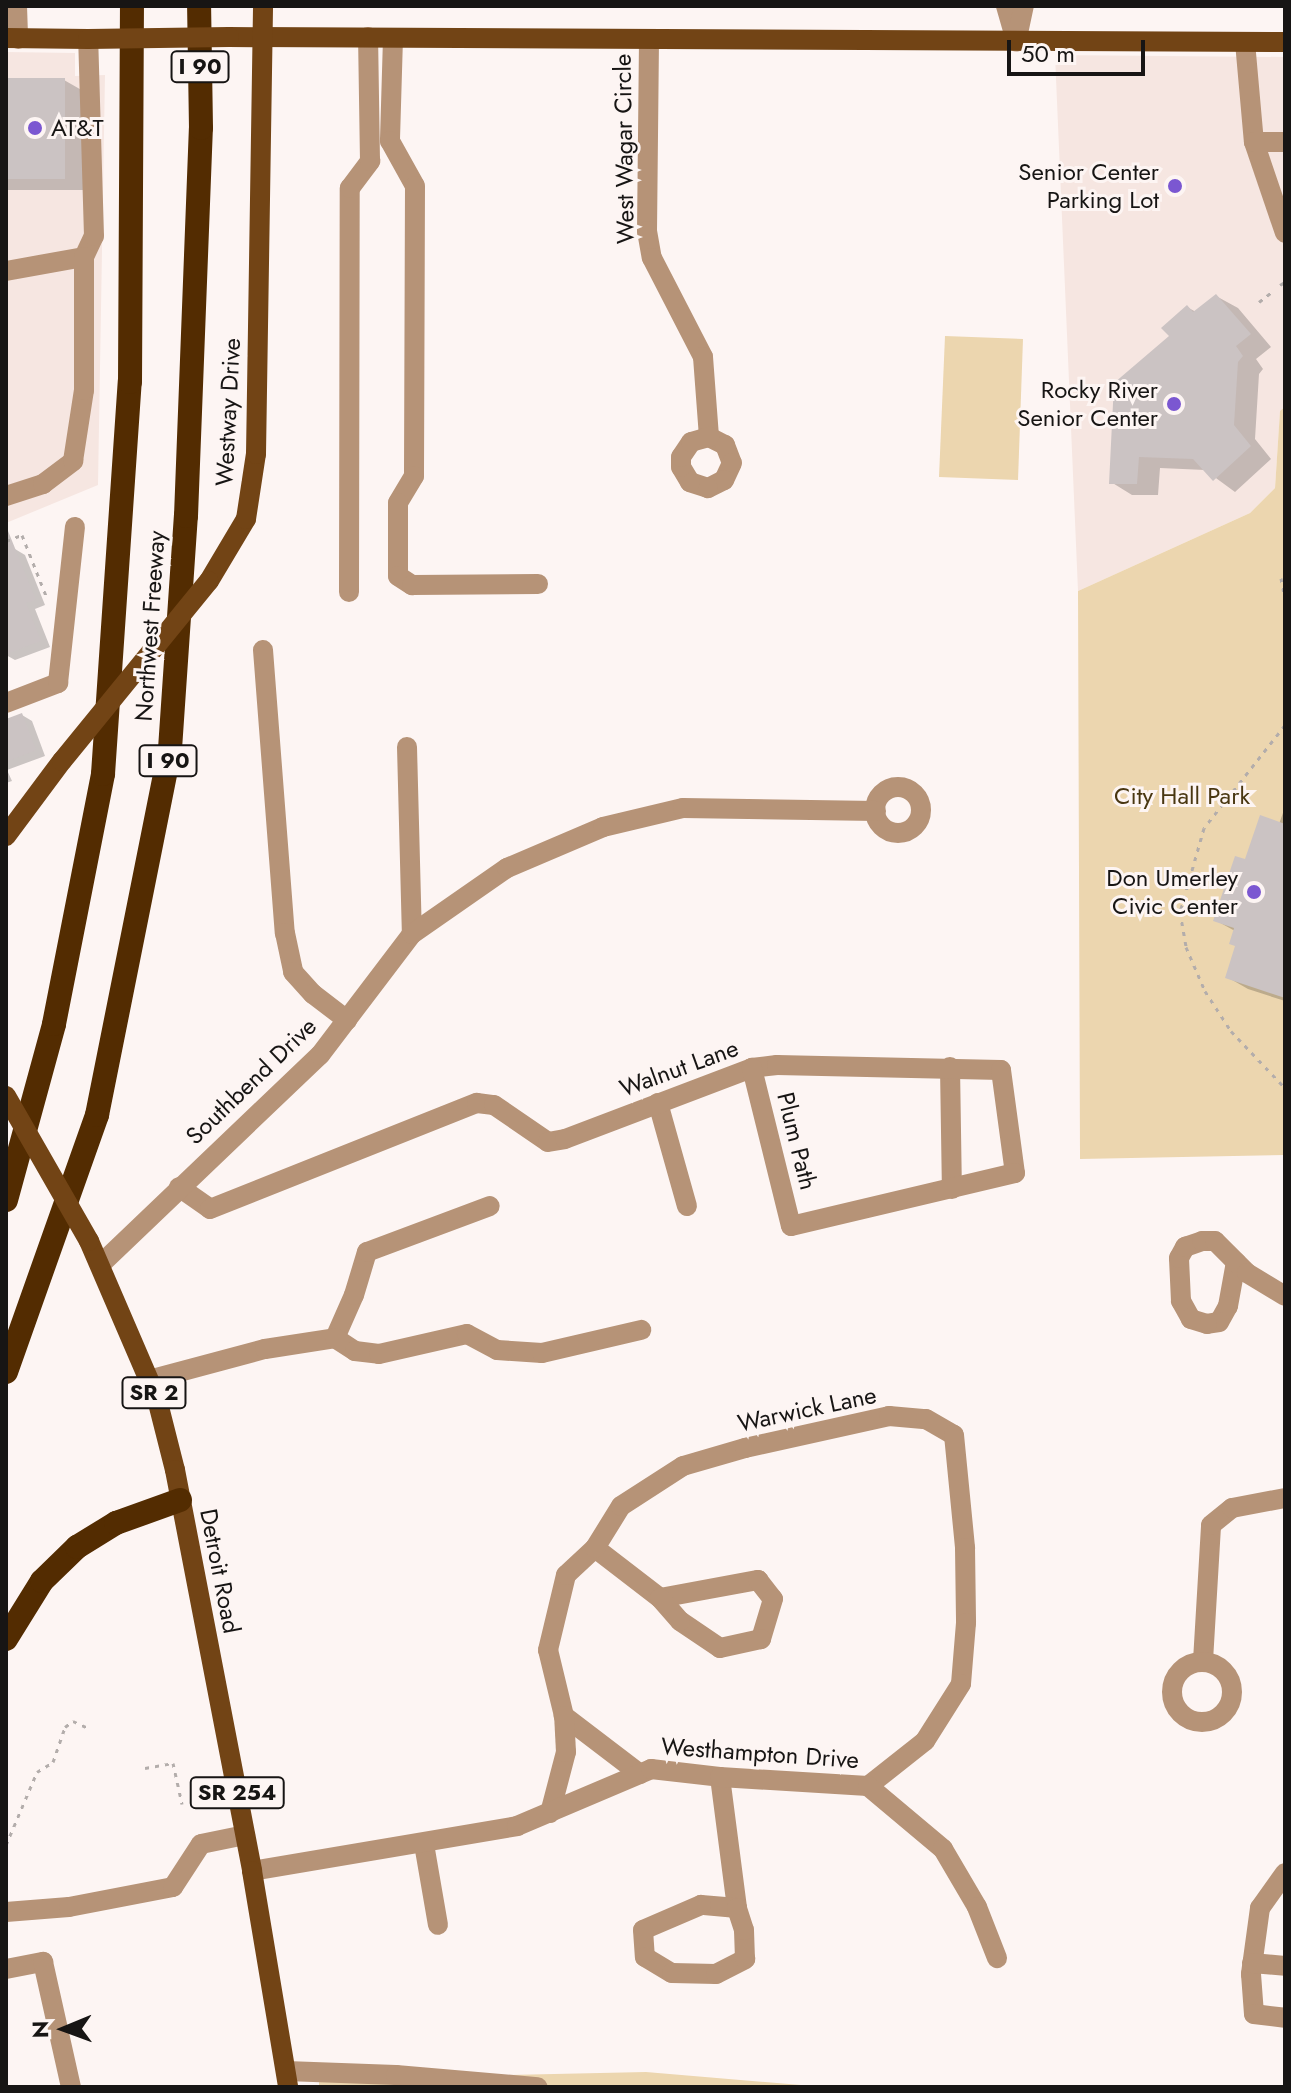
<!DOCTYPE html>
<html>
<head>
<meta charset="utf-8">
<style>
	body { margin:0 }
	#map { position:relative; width:1291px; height:2093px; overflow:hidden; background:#fdf5f3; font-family:Jost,sans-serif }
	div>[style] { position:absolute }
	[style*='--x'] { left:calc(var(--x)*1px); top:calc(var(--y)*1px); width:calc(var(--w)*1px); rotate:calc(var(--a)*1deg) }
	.built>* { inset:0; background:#f6e6e1 }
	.green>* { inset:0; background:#ecd6af }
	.shadow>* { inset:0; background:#0003 }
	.building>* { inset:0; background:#cbc3c3 }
	.path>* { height:3px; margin-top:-1.5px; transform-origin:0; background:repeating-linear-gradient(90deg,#b3adab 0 4px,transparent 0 10px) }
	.minor>* { height:20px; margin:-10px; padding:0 10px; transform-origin:10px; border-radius:10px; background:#b69377 }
	.minor>.ring { margin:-10px; padding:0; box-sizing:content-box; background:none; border:20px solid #b69377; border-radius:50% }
	.major>* { height:20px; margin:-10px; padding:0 10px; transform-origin:10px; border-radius:10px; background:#724415 }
	.highway>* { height:24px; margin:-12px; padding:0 12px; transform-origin:12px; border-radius:12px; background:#532c01 }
	.major-bridge>* { height:20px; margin:-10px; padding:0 10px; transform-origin:10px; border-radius:10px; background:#724415 }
	.dots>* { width:22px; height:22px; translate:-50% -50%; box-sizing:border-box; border:4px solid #fdf5f3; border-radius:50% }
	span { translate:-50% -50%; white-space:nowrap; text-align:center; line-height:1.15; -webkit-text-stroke:6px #fdf5f3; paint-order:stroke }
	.shield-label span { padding:2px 6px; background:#fdf5f3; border:2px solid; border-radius:6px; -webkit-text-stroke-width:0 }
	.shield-label { font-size:22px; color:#171514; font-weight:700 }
	.poi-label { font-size:24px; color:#171514 }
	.left { translate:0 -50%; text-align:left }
	.right { translate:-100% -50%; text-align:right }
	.street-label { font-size:24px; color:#171514 }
	.park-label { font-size:24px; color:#493711 }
	.frame { position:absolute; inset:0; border:8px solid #171514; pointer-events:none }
	.north { position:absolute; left:24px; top:1989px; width:80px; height:80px; -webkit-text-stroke:6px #fdf5f3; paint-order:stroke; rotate:269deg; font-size:22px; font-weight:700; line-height:32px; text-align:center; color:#171514 }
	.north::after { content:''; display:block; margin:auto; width:28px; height:36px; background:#171514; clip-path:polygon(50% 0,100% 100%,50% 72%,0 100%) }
	.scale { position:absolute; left:1007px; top:40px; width:138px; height:36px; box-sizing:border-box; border:4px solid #171514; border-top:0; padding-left:10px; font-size:24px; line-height:28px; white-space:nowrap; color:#171514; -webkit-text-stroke:6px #fdf5f3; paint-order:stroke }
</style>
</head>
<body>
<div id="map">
	<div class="built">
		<div style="clip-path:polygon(6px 52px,75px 53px,75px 76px,105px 75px,98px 485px,6px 523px)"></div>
		<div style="clip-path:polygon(1055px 55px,1285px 57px,1285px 407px,1280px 412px,1275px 488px,1250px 513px,1078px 591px)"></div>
	</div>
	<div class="green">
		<div style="clip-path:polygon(945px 336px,1023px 339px,1018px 480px,939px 477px)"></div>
		<div style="clip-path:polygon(1285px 407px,1285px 1155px,1080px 1159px,1078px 591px,1250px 513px,1275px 488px,1280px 411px)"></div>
		<div style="clip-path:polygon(646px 2072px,825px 2087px,319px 2087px,319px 2079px)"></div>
	</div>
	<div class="shadow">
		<div style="clip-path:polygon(6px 80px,64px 80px,85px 92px,86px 190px,6px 190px)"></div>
		<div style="clip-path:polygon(1216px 296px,1238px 308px,1271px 347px,1256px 359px,1263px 369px,1259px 374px,1255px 439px,1271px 459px,1235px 492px,1205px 470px,1160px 468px,1158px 495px,1132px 495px,1111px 482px,1172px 337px,1187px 307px,1196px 312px)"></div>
		<div style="clip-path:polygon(15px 549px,25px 555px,45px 605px,35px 609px,50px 647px,15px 660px,6px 655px,6px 553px)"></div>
		<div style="clip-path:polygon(22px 715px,32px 721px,45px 756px,7px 770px,12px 781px,6px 783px,6px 721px)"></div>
		<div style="clip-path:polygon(1284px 810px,1285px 810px,1285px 1001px,1248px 989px,1227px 977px,1237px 946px,1235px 931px,1215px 920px,1246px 861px,1279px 824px)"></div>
	</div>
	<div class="building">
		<div style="clip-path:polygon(6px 78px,65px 78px,65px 179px,6px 179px)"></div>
		<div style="clip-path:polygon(1216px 294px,1251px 334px,1236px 346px,1243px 356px,1238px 362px,1234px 425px,1251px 446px,1213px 481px,1193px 459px,1139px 457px,1137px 484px,1109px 484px,1114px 383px,1169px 336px,1161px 328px,1187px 305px,1193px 312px)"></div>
		<div style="clip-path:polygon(6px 526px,36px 600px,26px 603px,41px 641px,6px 654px)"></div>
		<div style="clip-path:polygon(22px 713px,36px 750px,6px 762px,6px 719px)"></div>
		<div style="clip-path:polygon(1260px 815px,1285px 824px,1285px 998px,1225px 978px,1235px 946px,1229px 944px,1234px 928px,1213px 921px,1235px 856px,1245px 859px)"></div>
	</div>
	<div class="path">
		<div style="--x:1280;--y:285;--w:6;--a:-31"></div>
		<div style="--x:1259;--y:302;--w:16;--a:-38"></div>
		<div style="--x:6;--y:541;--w:17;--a:-21"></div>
		<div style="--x:22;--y:535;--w:68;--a:68.4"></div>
		<div style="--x:1281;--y:578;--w:21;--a:79"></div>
		<div style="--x:1285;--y:725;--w:131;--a:128.2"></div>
		<div style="--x:1204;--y:828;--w:87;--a:105.9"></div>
		<div style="--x:1180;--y:912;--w:36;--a:80"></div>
		<div style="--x:1186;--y:947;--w:48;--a:66.6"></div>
		<div style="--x:1205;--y:991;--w:48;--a:57"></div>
		<div style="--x:1231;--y:1031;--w:79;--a:46.5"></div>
		<div style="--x:145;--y:1768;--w:28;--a:-10"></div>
		<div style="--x:173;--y:1763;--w:42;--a:77.6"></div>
		<div style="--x:6;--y:1845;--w:79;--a:-67"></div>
		<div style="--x:37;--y:1772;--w:19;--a:-32"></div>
		<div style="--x:53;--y:1762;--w:37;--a:-71"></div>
		<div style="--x:65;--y:1727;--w:10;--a:-37"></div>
		<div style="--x:73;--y:1721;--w:17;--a:25"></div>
	</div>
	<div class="minor">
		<div style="--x:17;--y:6;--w:33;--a:88"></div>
		<div style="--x:1006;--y:6;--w:37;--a:74"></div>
		<div style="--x:393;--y:38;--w:103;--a:91.7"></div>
		<div style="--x:390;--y:141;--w:51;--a:60.9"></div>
		<div style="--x:415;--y:186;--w:290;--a:90.2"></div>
		<div style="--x:414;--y:476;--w:31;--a:121"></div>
		<div style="--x:398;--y:503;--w:73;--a:90"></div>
		<div style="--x:398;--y:576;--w:17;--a:33"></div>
		<div style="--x:412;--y:585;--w:126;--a:-0.5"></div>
		<div style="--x:1017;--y:38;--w:33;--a:-78"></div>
		<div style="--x:649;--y:40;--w:191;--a:90.6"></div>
		<div style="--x:647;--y:231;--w:27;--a:80"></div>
		<div style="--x:652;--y:258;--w:111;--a:62.7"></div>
		<div style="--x:703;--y:357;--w:80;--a:85.7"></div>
		<div style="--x:709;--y:437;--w:18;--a:27"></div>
		<div style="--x:725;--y:445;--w:19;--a:69"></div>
		<div style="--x:732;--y:463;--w:19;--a:115"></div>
		<div style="--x:724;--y:480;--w:18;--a:153"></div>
		<div style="--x:708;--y:488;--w:19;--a:-162"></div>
		<div style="--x:690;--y:482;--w:17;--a:-121"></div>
		<div style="--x:681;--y:467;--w:10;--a:-90"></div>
		<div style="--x:681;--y:457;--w:18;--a:-56"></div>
		<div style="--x:691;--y:442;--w:19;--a:-16"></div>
		<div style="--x:1245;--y:42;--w:100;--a:84.9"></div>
		<div style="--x:1254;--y:142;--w:96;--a:71.2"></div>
		<div style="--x:1254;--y:142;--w:31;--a:0"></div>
		<div style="--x:6;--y:271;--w:79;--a:-10.2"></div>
		<div style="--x:84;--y:257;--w:23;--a:-65"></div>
		<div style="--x:94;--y:236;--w:197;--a:-91.7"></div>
		<div style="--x:6;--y:496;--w:39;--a:-18"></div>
		<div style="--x:43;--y:484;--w:38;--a:-37"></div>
		<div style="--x:73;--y:461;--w:72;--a:-81.2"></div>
		<div style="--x:84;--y:390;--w:133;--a:-90"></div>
		<div style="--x:349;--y:592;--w:404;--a:-89.9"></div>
		<div style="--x:350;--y:188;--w:34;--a:-53"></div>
		<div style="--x:370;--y:161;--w:124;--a:-90.9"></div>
		<div style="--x:263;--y:650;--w:284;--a:85.6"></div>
		<div style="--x:285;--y:933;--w:40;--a:78"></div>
		<div style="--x:293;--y:972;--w:30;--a:48"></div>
		<div style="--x:313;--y:994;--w:43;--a:37.4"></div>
		<div style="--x:6;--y:703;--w:56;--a:-21"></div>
		<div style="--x:58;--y:683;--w:157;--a:-83.8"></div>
		<div style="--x:407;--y:747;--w:187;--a:88.5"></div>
		<div class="ring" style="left:875px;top:787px;width:26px;height:26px"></div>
		<div style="--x:950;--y:1067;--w:122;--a:89.1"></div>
		<div style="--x:658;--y:1103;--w:107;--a:74.3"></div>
		<div style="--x:179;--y:1187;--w:38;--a:35"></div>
		<div style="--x:210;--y:1209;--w:287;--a:-21.7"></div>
		<div style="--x:477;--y:1103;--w:17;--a:7"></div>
		<div style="--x:494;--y:1105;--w:65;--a:34.4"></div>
		<div style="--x:548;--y:1142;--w:17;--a:-10"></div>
		<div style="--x:565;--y:1139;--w:200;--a:-20.8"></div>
		<div style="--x:752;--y:1068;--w:25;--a:-7"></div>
		<div style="--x:777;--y:1065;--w:224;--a:1.3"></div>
		<div style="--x:1001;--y:1070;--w:104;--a:82.3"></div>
		<div style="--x:1015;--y:1173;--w:230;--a:166.7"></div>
		<div style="--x:791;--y:1226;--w:163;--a:-103.9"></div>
		<div style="--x:1236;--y:1262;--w:45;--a:100.3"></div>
		<div style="--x:1228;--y:1306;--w:18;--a:119"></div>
		<div style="--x:1219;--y:1322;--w:12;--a:171"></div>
		<div style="--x:1207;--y:1324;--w:17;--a:-163"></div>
		<div style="--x:1191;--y:1319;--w:21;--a:-119"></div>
		<div style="--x:1181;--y:1301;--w:43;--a:-92.7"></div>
		<div style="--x:1179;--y:1258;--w:13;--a:-61"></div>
		<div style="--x:1185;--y:1247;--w:18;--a:-19"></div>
		<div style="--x:1202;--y:1241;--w:13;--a:0"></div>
		<div style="--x:1215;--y:1241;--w:45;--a:45"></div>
		<div style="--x:1247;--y:1273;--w:44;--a:31.2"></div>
		<div style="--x:101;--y:1264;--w:303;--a:-43.7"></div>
		<div style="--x:320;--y:1055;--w:152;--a:-52.8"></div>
		<div style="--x:412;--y:934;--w:116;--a:-34.8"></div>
		<div style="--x:507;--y:868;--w:104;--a:-23.1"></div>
		<div style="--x:603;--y:827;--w:82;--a:-13.4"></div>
		<div style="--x:683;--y:808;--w:193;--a:0.9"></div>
		<div style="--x:335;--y:1338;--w:47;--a:-66.2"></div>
		<div style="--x:354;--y:1295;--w:45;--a:-73.2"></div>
		<div style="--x:367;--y:1252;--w:131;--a:-20.5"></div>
		<div style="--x:149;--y:1380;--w:120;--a:-15"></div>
		<div style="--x:265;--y:1349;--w:71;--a:-8.9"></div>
		<div style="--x:335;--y:1338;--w:24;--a:33"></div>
		<div style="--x:355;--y:1351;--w:24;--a:7"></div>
		<div style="--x:379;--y:1354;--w:90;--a:-12.8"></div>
		<div style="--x:467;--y:1334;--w:34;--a:28"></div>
		<div style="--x:497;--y:1350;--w:45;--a:3.8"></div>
		<div style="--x:542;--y:1353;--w:102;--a:-13.1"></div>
		<div style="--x:595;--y:1548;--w:82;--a:37.6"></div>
		<div style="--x:660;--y:1598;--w:100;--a:-10.4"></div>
		<div style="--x:758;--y:1580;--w:24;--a:52"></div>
		<div style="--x:773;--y:1599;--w:42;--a:106.7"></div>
		<div style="--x:761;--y:1639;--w:42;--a:167.6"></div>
		<div style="--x:720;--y:1648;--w:48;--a:-146"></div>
		<div style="--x:680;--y:1621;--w:30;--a:-131"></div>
		<div style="--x:1203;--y:1661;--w:136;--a:-86.6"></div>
		<div style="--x:1211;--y:1525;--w:27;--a:-39"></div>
		<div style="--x:1232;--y:1508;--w:54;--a:-10.7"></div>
		<div class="ring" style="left:1172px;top:1662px;width:40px;height:40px"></div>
		<div style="--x:640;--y:1774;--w:96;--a:-142.7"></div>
		<div style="--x:564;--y:1716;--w:68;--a:-103.6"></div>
		<div style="--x:548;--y:1650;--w:77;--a:-76.5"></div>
		<div style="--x:566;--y:1575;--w:40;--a:-43"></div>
		<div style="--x:595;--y:1548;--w:49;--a:-58.2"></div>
		<div style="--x:621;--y:1506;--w:74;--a:-32.8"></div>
		<div style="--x:683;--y:1466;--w:65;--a:-16.2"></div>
		<div style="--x:745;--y:1448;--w:148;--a:-12.5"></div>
		<div style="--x:889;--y:1416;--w:37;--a:5"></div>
		<div style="--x:926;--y:1419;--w:32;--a:30"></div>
		<div style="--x:954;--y:1435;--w:114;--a:84.4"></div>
		<div style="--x:965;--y:1548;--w:75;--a:89.2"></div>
		<div style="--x:966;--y:1623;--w:61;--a:94.7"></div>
		<div style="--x:961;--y:1684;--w:67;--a:122.3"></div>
		<div style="--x:925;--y:1741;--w:73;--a:141.7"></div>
		<div style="--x:720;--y:1777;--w:132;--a:82.6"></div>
		<div style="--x:737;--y:1908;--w:36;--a:-175"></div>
		<div style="--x:701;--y:1905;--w:63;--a:156.7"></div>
		<div style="--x:643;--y:1930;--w:27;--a:86"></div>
		<div style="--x:645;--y:1957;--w:31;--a:31"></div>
		<div style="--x:672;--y:1973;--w:44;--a:1.3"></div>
		<div style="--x:716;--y:1974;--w:33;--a:-27"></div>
		<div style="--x:745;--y:1959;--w:29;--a:-92"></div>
		<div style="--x:744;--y:1930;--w:23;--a:-108"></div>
		<div style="--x:550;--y:1813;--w:63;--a:-75.3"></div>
		<div style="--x:566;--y:1752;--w:36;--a:-93"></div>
		<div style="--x:424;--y:1844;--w:82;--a:80.2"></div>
		<div style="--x:252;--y:1871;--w:269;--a:-9.6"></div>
		<div style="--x:517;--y:1826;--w:146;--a:-23"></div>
		<div style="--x:651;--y:1769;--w:69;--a:6.6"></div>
		<div style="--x:720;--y:1777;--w:148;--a:3.5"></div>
		<div style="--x:868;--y:1786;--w:98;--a:40"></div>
		<div style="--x:943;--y:1849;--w:67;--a:59.6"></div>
		<div style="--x:977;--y:1907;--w:55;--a:68.6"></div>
		<div style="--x:1285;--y:1873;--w:43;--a:125.5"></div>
		<div style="--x:1260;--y:1908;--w:67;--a:97.8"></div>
		<div style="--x:1251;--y:1974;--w:40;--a:85.7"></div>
		<div style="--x:1254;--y:2014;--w:31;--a:7"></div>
		<div style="--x:6;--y:1912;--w:63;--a:-4.5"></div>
		<div style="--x:69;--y:1907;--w:106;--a:-10.9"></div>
		<div style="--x:173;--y:1887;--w:51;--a:-56.9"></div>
		<div style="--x:201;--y:1844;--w:45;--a:-11.6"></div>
		<div style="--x:1252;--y:1963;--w:33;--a:5"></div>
		<div style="--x:6;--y:1969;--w:38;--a:-11"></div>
		<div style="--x:43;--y:1962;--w:128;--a:77.4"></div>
		<div style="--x:286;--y:2071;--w:110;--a:2.1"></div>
		<div style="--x:396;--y:2075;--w:142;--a:4.9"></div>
	</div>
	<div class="major">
		<div style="--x:229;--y:37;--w:1056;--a:0.27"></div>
		<div style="--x:6;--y:38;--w:82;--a:0.7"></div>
		<div style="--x:209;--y:581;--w:72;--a:-59.2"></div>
		<div style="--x:246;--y:519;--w:66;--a:-81.3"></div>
		<div style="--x:256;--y:454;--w:448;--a:-89.1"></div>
		<div style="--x:6;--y:836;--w:94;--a:-53.3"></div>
		<div style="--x:89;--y:1241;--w:172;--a:66.7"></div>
		<div style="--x:157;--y:1399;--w:73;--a:75.8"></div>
		<div style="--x:175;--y:1470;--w:408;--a:79.1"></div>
		<div style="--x:252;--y:1871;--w:219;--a:80.5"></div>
	</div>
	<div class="highway">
		<div style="--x:6;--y:1200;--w:182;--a:-74.7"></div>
		<div style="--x:54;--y:1024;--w:255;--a:-78.9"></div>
		<div style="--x:103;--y:774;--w:393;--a:-86.1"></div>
		<div style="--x:130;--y:382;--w:376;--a:-89.7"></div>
		<div style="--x:6;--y:1372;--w:273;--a:-70.5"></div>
		<div style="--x:97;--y:1115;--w:373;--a:-78.7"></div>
		<div style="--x:170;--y:749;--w:234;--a:-86.1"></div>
		<div style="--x:186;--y:516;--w:388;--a:-87.8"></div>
		<div style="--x:201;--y:128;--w:122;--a:-90.9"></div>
		<div style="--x:6;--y:1639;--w:68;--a:-58.2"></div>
		<div style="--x:42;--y:1581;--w:49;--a:-44.2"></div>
		<div style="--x:77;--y:1547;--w:46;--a:-31.6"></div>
		<div style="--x:116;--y:1523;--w:68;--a:-19.8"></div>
	</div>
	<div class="major-bridge">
		<div style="--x:88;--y:39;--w:141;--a:-0.8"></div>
		<div style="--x:62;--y:761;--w:232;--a:-50.8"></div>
		<div style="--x:6;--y:1096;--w:167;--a:60.2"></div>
	</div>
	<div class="dots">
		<div style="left:35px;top:128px;background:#7b57d1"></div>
		<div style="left:1175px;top:186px;background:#7b57d1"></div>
		<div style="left:1174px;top:404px;background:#7b57d1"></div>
		<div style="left:1254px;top:892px;background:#7b57d1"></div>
	</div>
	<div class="shield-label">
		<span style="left:200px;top:67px">I 90</span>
		<span style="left:168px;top:761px">I 90</span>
		<span style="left:154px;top:1393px">SR 2</span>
		<span style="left:237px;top:1793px">SR 254</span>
	</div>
	<div class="poi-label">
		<span class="left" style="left:51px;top:128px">AT&amp;T</span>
		<span class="right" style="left:1159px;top:186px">Senior Center<br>Parking Lot</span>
		<span class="right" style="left:1158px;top:404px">Rocky River<br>Senior Center</span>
		<span class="right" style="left:1238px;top:892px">Don Umerley<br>Civic Center</span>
	</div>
	<div class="street-label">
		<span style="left:624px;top:149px;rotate:-91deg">West Wagar Circle</span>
		<span style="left:228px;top:412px;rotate:-87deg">Westway Drive</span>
		<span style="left:150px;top:626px;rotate:-86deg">Northwest Freeway</span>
		<span style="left:679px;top:1068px;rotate:-20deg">Walnut Lane</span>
		<span style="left:251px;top:1081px;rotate:-44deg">Southbend Drive</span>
		<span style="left:797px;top:1141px;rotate:76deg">Plum Path</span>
		<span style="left:807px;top:1409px;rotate:-12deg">Warwick Lane</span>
		<span style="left:220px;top:1571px;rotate:79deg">Detroit Road</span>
		<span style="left:760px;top:1753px;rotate:4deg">Westhampton Drive</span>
	</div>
	<div class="park-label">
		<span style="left:1182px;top:796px">City Hall Park</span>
	</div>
	<div class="frame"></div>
	<div class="north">N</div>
	<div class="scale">50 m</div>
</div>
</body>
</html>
